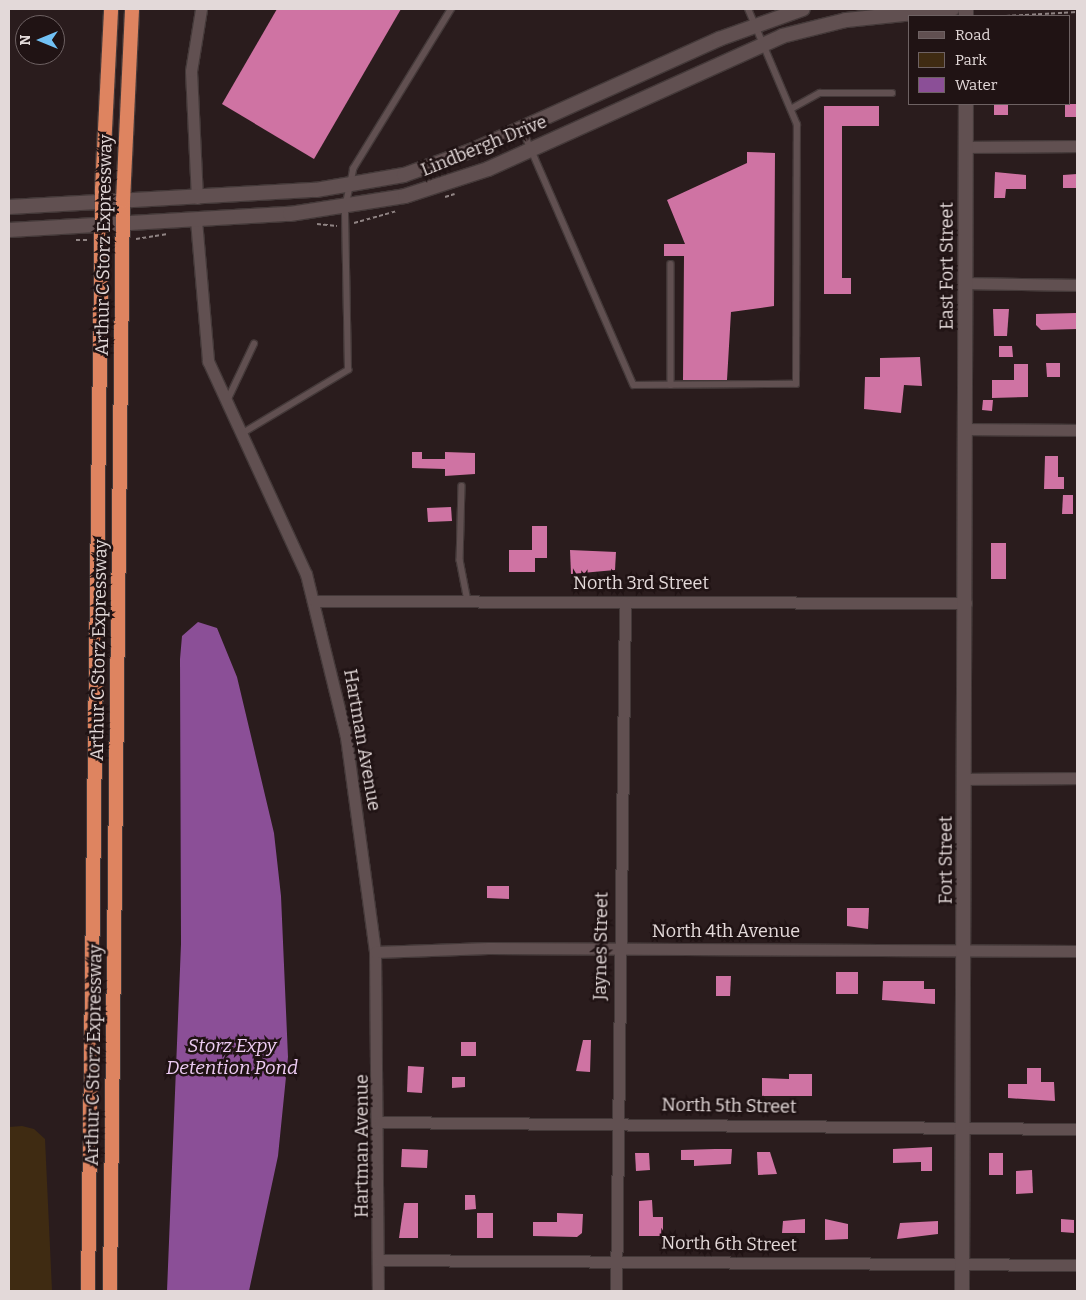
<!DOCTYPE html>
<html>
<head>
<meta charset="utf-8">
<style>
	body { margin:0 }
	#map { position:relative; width:1086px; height:1300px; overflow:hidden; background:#2a1c1d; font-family:Bitter,serif }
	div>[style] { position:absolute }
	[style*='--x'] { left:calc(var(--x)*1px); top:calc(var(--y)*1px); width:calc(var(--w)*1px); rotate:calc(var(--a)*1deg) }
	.green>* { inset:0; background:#3f2b12 }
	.water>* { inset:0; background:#8b4f97 }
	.building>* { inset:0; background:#cf73a3 }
	.path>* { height:2px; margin-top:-1px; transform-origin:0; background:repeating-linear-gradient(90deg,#8f8383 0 4px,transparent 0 6.5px) }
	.roads { filter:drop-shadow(1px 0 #443939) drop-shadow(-1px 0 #443939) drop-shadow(0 1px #443939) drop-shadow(0 -1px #443939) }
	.service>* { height:5.5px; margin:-2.75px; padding:0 2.75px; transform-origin:2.75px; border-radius:2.75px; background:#615051 }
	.minor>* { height:11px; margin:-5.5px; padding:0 5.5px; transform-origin:5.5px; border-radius:5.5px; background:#615051 }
	.tertiary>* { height:14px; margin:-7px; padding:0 7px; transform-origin:7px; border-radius:7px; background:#615051 }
	.trunk>* { height:14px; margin:-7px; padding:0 7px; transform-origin:7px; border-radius:7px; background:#de8460 }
	span { translate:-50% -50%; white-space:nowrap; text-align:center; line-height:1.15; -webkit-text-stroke:5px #201314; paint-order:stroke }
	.street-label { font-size:18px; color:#e3d9d9 }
	.water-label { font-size:19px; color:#eecdf4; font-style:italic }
	.frame { position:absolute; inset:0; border:10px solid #e3d9d9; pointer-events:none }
	.legend { position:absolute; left:908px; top:15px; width:162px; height:90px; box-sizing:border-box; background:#201314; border:1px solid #6e6263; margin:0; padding:6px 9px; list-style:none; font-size:15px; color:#e3d9d9 }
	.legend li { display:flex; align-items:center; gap:10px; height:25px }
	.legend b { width:25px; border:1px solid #6e6263 }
	.north { position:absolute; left:15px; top:15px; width:50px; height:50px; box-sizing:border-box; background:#201314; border:1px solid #6e6263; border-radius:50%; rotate:270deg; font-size:14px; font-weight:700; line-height:20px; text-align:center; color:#e3d9d9 }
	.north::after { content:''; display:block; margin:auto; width:18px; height:22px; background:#71c1f5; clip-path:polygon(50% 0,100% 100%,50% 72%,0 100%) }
</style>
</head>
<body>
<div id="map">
	<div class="green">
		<div style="clip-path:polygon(22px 1126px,34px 1129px,45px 1139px,52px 1291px,9px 1291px,9px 1127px)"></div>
	</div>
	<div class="water">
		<div style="clip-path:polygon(198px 622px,217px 628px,237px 677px,274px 833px,281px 896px,288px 1057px,278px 1156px,249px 1291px,167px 1291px,181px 944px,180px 659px,182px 636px)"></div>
	</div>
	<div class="building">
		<div style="clip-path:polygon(277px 9px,401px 9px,314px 159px,222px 104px)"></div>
		<div style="clip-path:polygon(994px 104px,1008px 104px,1008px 115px,994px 115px)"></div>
		<div style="clip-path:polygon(1065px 104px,1077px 104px,1077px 117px,1065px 117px)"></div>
		<div style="clip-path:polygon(824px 106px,879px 106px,879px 126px,842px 126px,842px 278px,851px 278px,851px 294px,824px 294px)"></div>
		<div style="clip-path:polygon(747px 152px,775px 153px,774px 306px,731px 312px,727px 380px,683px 380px,684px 256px,664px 256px,664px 244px,685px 244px,667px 200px,747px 163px)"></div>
		<div style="clip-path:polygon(995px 172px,1026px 175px,1026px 189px,1006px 189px,1005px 198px,994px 198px)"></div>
		<div style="clip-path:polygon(1077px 174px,1077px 188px,1063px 188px,1063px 175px)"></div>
		<div style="clip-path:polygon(993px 309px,1009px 309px,1007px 336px,994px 336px)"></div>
		<div style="clip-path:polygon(1077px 313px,1077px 329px,1041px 330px,1036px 325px,1036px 314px)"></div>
		<div style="clip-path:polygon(999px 346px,1012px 346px,1013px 357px,999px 357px)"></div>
		<div style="clip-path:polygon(920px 357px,922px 386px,904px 385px,901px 413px,864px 409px,865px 377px,880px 377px,880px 358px)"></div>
		<div style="clip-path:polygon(1046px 363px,1060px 363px,1060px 377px,1047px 377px)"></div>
		<div style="clip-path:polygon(1014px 364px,1028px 364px,1028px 397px,992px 398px,992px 380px,1014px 380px)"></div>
		<div style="clip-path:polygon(983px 400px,993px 400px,992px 411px,982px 410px)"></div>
		<div style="clip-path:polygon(412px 452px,422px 452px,422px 459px,445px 459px,445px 452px,475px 453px,475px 474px,445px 476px,445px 469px,412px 468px)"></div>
		<div style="clip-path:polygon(1045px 456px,1058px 456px,1058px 477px,1064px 477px,1064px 489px,1044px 489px)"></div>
		<div style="clip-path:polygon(1063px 495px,1073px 495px,1073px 514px,1062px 514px)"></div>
		<div style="clip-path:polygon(451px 507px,452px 521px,428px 522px,427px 508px)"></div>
		<div style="clip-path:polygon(532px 526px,547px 526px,547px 558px,535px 558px,535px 572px,509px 572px,509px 550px,532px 550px)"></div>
		<div style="clip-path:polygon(991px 543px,1006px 543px,1006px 579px,991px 579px)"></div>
		<div style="clip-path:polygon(570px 550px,616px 552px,615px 570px,571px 574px)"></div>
		<div style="clip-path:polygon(487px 886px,509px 886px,509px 899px,487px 898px)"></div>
		<div style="clip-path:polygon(847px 908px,869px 908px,868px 929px,847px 926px)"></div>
		<div style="clip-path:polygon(836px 972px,858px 972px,858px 994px,836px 994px)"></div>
		<div style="clip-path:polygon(716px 976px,731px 976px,730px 996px,716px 996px)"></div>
		<div style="clip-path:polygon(883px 981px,924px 981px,924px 989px,935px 989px,935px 1004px,882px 1000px)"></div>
		<div style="clip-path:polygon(583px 1040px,591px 1040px,590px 1072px,576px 1071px)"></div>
		<div style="clip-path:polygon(461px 1042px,476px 1042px,476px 1056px,461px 1056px)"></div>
		<div style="clip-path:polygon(408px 1066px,424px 1067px,422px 1093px,407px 1092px)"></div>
		<div style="clip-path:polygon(1027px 1068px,1041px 1068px,1041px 1082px,1054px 1082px,1055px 1101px,1008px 1098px,1008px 1084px,1027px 1084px)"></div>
		<div style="clip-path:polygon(789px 1074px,812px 1074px,812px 1096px,762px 1096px,762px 1078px,789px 1079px)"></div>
		<div style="clip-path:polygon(452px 1077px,465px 1077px,465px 1087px,452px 1088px)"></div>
		<div style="clip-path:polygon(932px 1147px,932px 1171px,921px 1171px,921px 1162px,893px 1163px,893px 1149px)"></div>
		<div style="clip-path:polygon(402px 1149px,428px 1150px,427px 1168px,401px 1167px)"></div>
		<div style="clip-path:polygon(715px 1149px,732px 1149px,731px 1164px,694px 1166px,694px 1160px,681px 1160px,681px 1150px)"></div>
		<div style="clip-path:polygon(757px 1152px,770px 1152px,777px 1174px,758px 1175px)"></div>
		<div style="clip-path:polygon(635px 1153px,649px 1153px,650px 1170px,636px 1171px)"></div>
		<div style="clip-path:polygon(989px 1153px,1003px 1153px,1003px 1175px,989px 1175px)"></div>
		<div style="clip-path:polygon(1032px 1170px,1033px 1193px,1016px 1194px,1016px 1171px)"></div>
		<div style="clip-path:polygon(465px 1195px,475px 1195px,476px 1209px,465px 1210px)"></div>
		<div style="clip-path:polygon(652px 1200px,653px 1217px,663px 1217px,663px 1236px,639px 1236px,639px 1201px)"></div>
		<div style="clip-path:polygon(404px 1203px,418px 1203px,418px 1238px,399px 1238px)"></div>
		<div style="clip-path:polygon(477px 1213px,493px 1213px,493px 1238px,477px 1238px)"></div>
		<div style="clip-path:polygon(557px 1213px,583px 1214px,582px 1233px,577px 1237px,533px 1236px,533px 1222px,557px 1222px)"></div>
		<div style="clip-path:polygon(805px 1219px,805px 1233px,782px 1233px,783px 1221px)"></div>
		<div style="clip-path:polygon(825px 1219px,848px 1224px,848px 1239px,825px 1240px)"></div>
		<div style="clip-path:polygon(1061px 1219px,1074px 1220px,1074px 1233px,1061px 1232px)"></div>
		<div style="clip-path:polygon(938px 1221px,938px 1234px,897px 1239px,900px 1223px)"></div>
	</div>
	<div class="path">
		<div style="--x:1006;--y:16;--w:71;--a:-3.2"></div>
		<div style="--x:445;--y:197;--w:10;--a:-17"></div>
		<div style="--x:354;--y:223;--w:45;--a:-15.6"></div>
		<div style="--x:317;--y:224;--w:20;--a:6"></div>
		<div style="--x:136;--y:239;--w:32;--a:-9"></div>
		<div style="--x:76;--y:240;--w:13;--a:0"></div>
	</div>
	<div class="roads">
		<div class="service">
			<div style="--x:791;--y:109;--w:33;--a:-29"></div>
			<div style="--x:820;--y:93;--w:72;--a:0"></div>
			<div style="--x:522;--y:128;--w:280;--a:66.5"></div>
			<div style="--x:634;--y:385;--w:162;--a:-0.4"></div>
			<div style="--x:796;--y:384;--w:259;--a:-89.8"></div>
			<div style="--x:797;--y:125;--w:126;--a:-112.9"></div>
			<div style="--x:671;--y:264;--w:121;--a:90"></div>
			<div style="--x:227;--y:401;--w:63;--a:-64.7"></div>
			<div style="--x:241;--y:434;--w:125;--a:-30.9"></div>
			<div style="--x:348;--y:370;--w:162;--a:-91.1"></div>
			<div style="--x:345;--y:208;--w:40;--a:-78"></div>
			<div style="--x:353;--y:169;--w:188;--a:-58.5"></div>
			<div style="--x:462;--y:486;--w:74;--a:91.5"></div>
			<div style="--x:460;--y:560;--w:42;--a:79"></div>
		</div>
		<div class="minor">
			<div style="--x:966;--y:147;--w:111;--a:-0.5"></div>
			<div style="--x:197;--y:198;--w:127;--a:-92.7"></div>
			<div style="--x:191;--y:71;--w:63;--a:-80.8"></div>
			<div style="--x:196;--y:220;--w:142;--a:85.1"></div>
			<div style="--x:208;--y:361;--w:234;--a:65.3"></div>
			<div style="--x:306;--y:574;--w:168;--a:76.2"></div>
			<div style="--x:346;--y:737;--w:217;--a:82.3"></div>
			<div style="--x:375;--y:952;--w:339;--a:89.5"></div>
			<div style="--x:966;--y:283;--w:111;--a:1"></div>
			<div style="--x:966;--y:429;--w:111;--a:0.5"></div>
			<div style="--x:315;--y:601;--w:651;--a:0.18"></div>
			<div style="--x:966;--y:779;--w:111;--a:-0.5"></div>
			<div style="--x:375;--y:952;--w:113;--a:-2"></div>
			<div style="--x:488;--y:948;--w:589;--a:0.29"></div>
			<div style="--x:380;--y:1122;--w:697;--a:0.58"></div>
			<div style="--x:379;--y:1260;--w:698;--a:0.41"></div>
			<div style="--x:616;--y:1291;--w:689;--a:-89.25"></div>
		</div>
		<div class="tertiary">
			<div style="--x:966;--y:9;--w:7;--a:90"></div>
			<div style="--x:9;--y:207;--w:307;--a:-3.2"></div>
			<div style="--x:316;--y:190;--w:89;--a:-9.7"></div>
			<div style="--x:404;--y:175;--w:73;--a:-19.9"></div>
			<div style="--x:473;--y:150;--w:270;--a:-24.3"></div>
			<div style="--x:719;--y:39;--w:89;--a:-19.7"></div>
			<div style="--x:9;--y:230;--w:281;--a:-3.3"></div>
			<div style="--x:290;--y:214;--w:116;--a:-8.9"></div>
			<div style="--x:405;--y:196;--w:87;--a:-18"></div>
			<div style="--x:488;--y:169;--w:323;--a:-24.3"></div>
			<div style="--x:782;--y:36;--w:66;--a:-14"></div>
			<div style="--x:846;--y:20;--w:107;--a:-5.9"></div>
			<div style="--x:962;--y:1291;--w:1187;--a:-89.81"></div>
		</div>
		<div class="trunk">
			<div style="--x:88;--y:1291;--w:1102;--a:-89.27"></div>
			<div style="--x:102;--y:189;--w:180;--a:-87.1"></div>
			<div style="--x:110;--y:1291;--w:1090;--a:-89.32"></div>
			<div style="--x:123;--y:201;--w:192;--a:-87.3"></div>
		</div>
	</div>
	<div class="street-label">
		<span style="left:484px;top:146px;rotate:-22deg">Lindbergh Drive</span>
		<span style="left:104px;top:245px;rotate:-89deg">Arthur C Storz Expressway</span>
		<span style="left:947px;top:266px;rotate:-90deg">East Fort Street</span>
		<span style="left:641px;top:583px">North 3rd Street</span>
		<span style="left:99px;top:650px;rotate:-89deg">Arthur C Storz Expressway</span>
		<span style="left:362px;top:740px;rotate:80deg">Hartman Avenue</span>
		<span style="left:946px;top:860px;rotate:-90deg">Fort Street</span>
		<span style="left:726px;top:931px">North 4th Avenue</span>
		<span style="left:601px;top:946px;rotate:-89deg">Jaynes Street</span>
		<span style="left:94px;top:1055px;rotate:-89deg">Arthur C Storz Expressway</span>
		<span style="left:729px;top:1106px;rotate:1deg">North 5th Street</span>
		<span style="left:362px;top:1146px;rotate:-90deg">Hartman Avenue</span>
		<span style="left:729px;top:1244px;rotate:1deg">North 6th Street</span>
	</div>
	<div class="water-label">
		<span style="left:232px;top:1057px">Storz Expy<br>Detention Pond</span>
	</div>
	<div class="frame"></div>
	<ul class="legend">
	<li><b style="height:6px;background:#615051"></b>Road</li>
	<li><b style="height:14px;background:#3f2b12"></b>Park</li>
	<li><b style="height:14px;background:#8b4f97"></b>Water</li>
	</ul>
	<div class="north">N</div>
</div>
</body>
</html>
